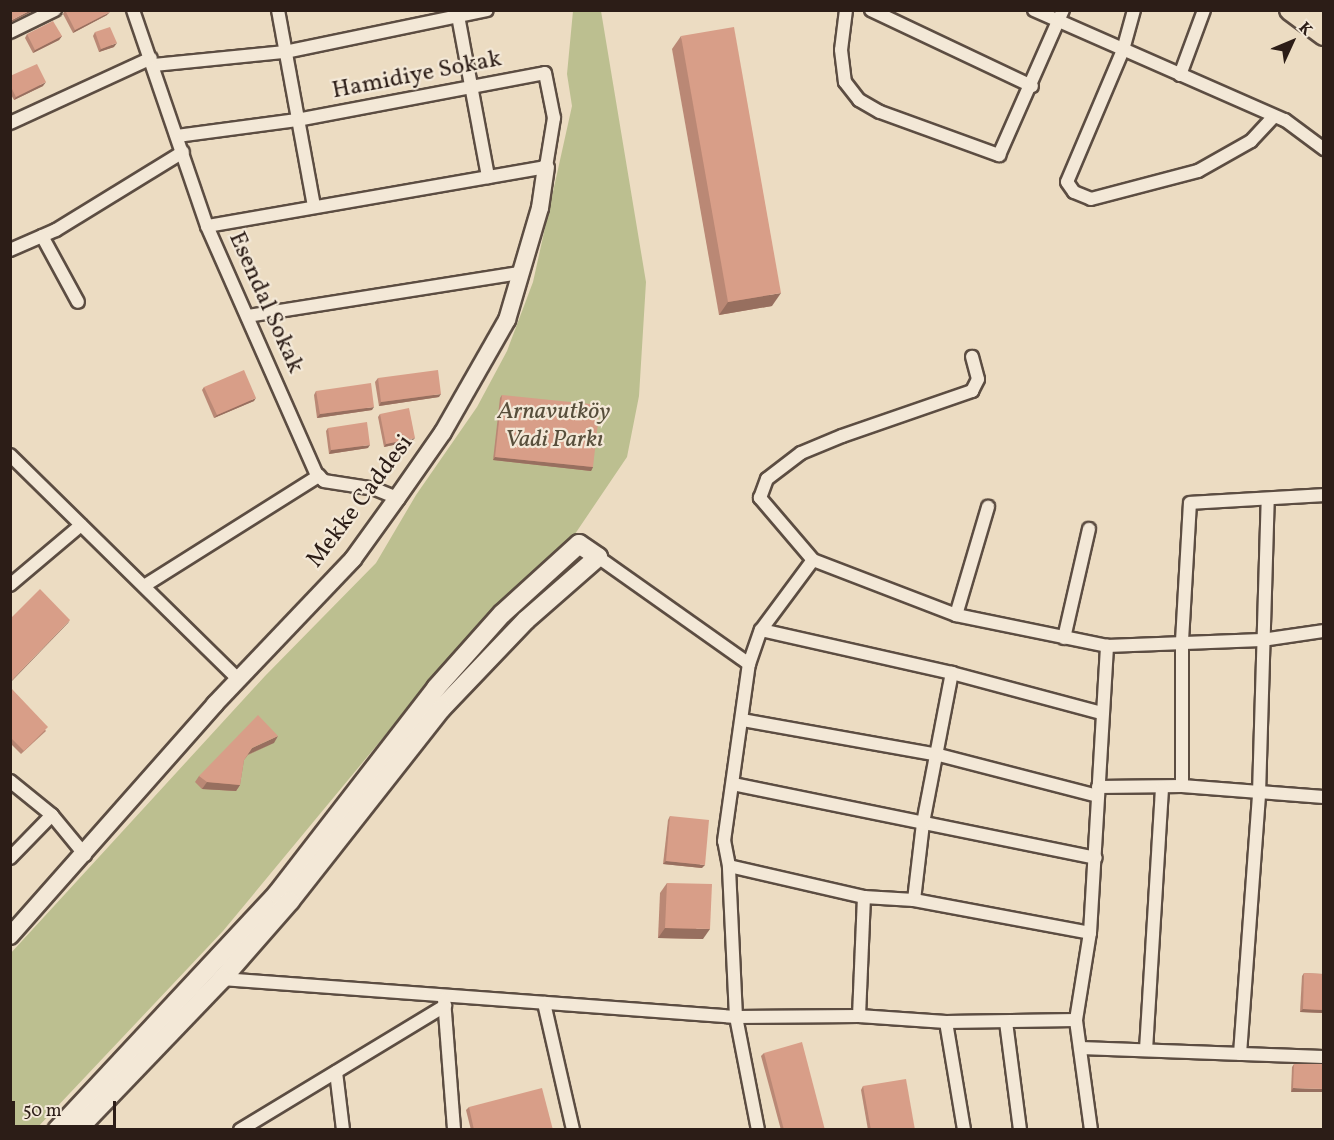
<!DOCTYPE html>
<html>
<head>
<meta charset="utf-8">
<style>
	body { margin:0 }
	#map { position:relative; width:1334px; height:1140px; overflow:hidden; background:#ecdcc2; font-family:Vollkorn,serif }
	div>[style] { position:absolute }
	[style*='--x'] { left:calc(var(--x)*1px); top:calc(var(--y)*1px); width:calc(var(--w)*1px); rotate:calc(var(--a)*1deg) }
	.green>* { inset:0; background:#bcbf90 }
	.roads { filter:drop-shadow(2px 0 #5c4d42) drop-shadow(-2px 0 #5c4d42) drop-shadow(0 2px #5c4d42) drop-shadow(0 -2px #5c4d42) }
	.minor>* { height:12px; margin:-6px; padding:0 6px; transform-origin:6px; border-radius:6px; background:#f3e8d7 }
	.tertiary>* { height:16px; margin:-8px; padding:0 8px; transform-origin:8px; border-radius:8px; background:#f3e8d7 }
	.secondary>* { height:18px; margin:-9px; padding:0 9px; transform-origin:9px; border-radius:9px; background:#f3e8d7 }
	.primary>* { height:20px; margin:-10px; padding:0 10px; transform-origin:10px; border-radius:10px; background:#ecdcc2 }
	.wall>* { inset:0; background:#ba8875 }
	.shaded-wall>* { inset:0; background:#976f5f }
	.building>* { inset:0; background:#d89e88 }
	span { translate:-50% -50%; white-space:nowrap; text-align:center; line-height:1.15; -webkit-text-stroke:4.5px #f3e8d7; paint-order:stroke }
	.street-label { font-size:24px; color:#2c1d17 }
	.park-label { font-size:24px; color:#574e3b; font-style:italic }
	.frame { position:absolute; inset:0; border:12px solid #2c1d17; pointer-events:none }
	.north { position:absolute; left:1262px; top:12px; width:60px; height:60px; -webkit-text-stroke:4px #f3e8d7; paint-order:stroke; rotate:46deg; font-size:16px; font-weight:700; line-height:24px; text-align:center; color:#2c1d17 }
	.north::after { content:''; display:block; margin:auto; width:21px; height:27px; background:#2c1d17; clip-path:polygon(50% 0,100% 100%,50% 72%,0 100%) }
	.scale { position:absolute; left:12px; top:1101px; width:104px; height:27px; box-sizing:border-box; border:3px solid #2c1d17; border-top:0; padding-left:8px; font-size:18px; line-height:21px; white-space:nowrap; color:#2c1d17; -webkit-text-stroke:4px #f3e8d7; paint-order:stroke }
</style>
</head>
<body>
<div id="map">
	<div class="green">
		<div style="clip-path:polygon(573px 11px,601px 11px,646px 282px,639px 396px,627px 457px,575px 534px,464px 640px,223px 931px,36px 1129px,11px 1129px,10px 954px,265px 676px,376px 563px,416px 495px,477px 407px,507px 351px,533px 282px,572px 106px,567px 74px)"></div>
	</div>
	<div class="roads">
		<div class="minor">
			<div style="--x:133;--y:10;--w:228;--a:71.1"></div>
			<div style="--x:207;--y:226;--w:270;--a:66.2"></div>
			<div style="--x:316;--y:473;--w:11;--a:45"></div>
			<div style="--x:324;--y:481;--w:52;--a:8.9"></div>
			<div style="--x:375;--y:489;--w:24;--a:22"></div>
			<div style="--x:278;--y:10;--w:200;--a:79.6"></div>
			<div style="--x:846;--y:10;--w:40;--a:97.1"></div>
			<div style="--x:841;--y:50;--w:32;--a:83"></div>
			<div style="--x:845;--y:82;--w:23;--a:52"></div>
			<div style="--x:859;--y:100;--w:24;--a:30"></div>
			<div style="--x:880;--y:112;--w:127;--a:19.9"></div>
			<div style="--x:999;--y:155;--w:158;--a:-66.2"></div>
			<div style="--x:871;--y:10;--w:178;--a:25.3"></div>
			<div style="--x:1034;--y:10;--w:274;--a:23.7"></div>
			<div style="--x:1285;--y:120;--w:49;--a:36.6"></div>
			<div style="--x:1134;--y:10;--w:41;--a:105.4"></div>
			<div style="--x:1123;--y:50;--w:143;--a:113"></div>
			<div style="--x:1067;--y:182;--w:12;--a:55"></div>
			<div style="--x:1074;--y:192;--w:18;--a:22"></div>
			<div style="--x:1091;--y:199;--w:111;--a:-14.7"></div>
			<div style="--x:1198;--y:171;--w:61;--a:-29.5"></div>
			<div style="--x:1251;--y:141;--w:34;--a:-47"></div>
			<div style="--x:458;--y:16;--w:164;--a:79.4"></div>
			<div style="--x:10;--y:32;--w:50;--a:-26.1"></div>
			<div style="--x:154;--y:65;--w:132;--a:-5.7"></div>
			<div style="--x:285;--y:52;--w:206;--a:-11.7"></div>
			<div style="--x:1180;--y:75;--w:69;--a:-69.7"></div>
			<div style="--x:10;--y:123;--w:155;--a:-24.7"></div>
			<div style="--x:177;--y:136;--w:121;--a:-7.6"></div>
			<div style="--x:297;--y:120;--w:252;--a:-10.7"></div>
			<div style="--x:545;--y:73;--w:46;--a:78.7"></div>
			<div style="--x:554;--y:118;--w:50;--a:99.3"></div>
			<div style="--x:546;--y:167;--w:344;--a:170.1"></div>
			<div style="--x:42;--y:236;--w:75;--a:61.4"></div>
			<div style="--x:10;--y:250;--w:50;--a:-23.5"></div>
			<div style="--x:56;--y:230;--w:149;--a:-31.6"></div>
			<div style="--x:248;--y:316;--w:275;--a:-9"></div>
			<div style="--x:10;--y:455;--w:320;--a:44.5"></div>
			<div style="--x:598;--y:557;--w:185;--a:35.3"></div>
			<div style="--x:813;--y:560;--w:82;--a:-130.5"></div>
			<div style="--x:760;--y:498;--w:20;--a:-70"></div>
			<div style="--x:767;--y:479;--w:43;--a:-37.4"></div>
			<div style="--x:801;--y:453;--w:44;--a:-22.5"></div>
			<div style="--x:842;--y:436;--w:138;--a:-19.1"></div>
			<div style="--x:972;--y:391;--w:13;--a:-63"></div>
			<div style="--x:978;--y:379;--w:23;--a:-105"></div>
			<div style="--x:10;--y:585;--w:93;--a:-40.2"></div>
			<div style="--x:144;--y:586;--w:207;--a:-32.2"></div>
			<div style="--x:956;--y:615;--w:113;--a:-73.5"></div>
			<div style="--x:761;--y:630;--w:196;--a:12.7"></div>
			<div style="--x:952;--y:673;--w:154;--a:15"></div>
			<div style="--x:1064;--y:638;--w:112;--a:-77.1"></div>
			<div style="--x:742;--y:720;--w:200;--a:10.1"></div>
			<div style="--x:939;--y:755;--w:163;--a:14.5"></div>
			<div style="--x:10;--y:781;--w:54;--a:39"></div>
			<div style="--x:52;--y:815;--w:52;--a:50.5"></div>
			<div style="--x:733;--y:784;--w:370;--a:11.5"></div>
			<div style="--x:1182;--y:786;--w:145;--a:-90"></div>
			<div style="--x:1182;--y:641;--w:138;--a:-86.7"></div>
			<div style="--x:1190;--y:503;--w:134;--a:-3.4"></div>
			<div style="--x:1098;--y:787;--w:84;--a:-0.7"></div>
			<div style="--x:1182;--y:786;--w:142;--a:4.4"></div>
			<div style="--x:10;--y:858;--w:60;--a:-45.7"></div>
			<div style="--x:729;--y:866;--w:139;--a:12.9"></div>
			<div style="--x:864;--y:897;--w:50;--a:3.4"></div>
			<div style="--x:914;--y:900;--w:179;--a:10.6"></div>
			<div style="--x:914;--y:900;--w:78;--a:-83.3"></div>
			<div style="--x:923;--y:823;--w:153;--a:-79.1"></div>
			<div style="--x:222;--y:979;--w:515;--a:4.23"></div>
			<div style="--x:736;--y:1017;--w:123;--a:-0.5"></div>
			<div style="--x:859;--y:1016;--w:87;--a:3.9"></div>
			<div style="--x:946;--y:1022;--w:130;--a:-0.9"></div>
			<div style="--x:444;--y:999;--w:131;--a:85.6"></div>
			<div style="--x:544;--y:1003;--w:130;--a:77.1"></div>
			<div style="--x:859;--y:1016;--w:119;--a:-87.6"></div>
			<div style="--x:946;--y:1022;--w:109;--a:80.5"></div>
			<div style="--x:1006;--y:1022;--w:109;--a:82.6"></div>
			<div style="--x:1080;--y:1048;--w:244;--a:2.1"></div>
			<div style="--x:1146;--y:1050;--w:263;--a:-86.5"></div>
			<div style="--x:1240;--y:1054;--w:261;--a:-85.8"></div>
			<div style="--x:1259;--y:794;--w:295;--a:-88.3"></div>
			<div style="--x:336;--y:1072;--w:58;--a:83.1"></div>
			<div style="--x:240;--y:1130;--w:240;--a:-31.2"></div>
			<div style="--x:758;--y:1130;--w:115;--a:-101"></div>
			<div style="--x:736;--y:1017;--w:151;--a:-92.7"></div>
			<div style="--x:729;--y:866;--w:25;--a:-101"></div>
			<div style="--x:724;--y:841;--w:179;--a:-82"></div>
			<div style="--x:749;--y:664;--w:36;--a:-71"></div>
			<div style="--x:761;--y:630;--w:87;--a:-53.4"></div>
			<div style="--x:813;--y:560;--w:153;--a:21"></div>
			<div style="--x:956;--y:615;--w:154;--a:11.6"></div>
			<div style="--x:1107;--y:646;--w:155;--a:-2.2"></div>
			<div style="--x:1262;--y:640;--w:63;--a:-8.3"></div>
			<div style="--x:1091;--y:1130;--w:111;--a:-97.8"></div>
			<div style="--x:1076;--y:1020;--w:88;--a:-80.9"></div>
			<div style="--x:1090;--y:933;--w:288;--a:-86.6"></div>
		</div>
		<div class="tertiary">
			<div style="--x:10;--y:936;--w:310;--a:-48.5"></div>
			<div style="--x:215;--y:704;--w:200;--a:-46.4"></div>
			<div style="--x:353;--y:559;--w:75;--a:-54.2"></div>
			<div style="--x:397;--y:498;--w:80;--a:-55.1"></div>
			<div style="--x:443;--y:432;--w:129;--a:-60.3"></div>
			<div style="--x:507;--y:320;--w:117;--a:-73.6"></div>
			<div style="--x:540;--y:208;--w:41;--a:-81.7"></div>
		</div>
		<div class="secondary">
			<div style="--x:57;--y:1130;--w:323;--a:-47"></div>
			<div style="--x:277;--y:894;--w:260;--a:-52.3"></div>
			<div style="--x:436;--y:688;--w:99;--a:-48.3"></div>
			<div style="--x:502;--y:614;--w:104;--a:-42.3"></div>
			<div style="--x:579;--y:544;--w:23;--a:34"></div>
			<div style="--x:598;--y:557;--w:96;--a:138.8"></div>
			<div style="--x:526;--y:620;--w:123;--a:133.7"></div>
			<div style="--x:441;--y:709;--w:244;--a:128.2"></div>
			<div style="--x:290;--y:901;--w:103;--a:131.1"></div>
			<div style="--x:222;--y:979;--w:209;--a:133.8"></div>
		</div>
		<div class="primary">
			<div style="--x:1290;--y:10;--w:42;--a:36.3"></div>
			<div style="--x:1319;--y:10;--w:6;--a:39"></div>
		</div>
	</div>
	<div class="wall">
		<div style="clip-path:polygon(65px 10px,107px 15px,73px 33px,63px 14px)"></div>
		<div style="clip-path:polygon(95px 32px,114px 47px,99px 52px,93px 36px)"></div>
		<div style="clip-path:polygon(27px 34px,62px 36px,59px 40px,33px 53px,25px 38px)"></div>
		<div style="clip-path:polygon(681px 36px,772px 306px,719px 315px,672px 49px)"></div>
		<div style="clip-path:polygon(10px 76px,43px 86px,14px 100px,10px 93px)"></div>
		<div style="clip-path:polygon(378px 378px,439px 397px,379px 406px,375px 382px)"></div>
		<div style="clip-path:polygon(204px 387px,254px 401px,214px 418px,202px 390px)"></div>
		<div style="clip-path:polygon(316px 391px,372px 410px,317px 418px,314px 395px)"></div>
		<div style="clip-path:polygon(502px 395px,593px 467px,591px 471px,493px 460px,500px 398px)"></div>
		<div style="clip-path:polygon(380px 414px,412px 441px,384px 447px,378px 417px)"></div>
		<div style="clip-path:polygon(328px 428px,368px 448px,329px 454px,326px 431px)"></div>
		<div style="clip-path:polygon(10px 687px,46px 731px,21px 754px,10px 743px)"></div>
		<div style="clip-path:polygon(274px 743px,248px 755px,244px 760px,240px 785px,236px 791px,202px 789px,195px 782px,199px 776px)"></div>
		<div style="clip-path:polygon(670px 816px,702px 868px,663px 864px,668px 820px)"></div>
		<div style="clip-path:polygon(667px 883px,703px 939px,658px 938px,660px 893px)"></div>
		<div style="clip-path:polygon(1304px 973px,1323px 974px,1323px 1013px,1300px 1012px,1302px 976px)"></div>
		<div style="clip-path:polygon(764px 1053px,825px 1130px,781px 1130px,761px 1056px)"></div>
		<div style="clip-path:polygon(1294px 1064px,1323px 1064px,1291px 1092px,1292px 1067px)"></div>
		<div style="clip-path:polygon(863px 1086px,915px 1130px,868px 1130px,861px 1090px)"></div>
		<div style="clip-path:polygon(469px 1107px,553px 1130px,471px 1130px,466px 1110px)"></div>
	</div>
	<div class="shaded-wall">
		<div style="clip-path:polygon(31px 10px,35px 10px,10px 23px,10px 21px)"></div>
		<div style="clip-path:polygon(110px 12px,107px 15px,73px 33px,75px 30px)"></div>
		<div style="clip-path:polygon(62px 36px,59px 40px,33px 53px,35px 50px)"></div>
		<div style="clip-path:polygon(117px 43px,114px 47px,99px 52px,101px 49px)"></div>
		<div style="clip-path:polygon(46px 82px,43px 86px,14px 100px,16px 97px)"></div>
		<div style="clip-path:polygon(781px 293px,772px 306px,719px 315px,728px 302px)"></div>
		<div style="clip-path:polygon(441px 394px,439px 397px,379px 406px,381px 402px)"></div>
		<div style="clip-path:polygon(256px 398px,254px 401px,214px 418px,217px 415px)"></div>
		<div style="clip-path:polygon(374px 407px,372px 410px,317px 418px,320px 414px)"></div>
		<div style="clip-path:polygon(415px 438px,412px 441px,384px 447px,386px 444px)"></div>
		<div style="clip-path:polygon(370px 445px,368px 448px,329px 454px,331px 450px)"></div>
		<div style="clip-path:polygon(495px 457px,593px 467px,591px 471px,493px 460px)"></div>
		<div style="clip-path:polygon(70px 620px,68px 623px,10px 683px,10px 682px)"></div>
		<div style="clip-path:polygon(278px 736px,274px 743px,247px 755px,252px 748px)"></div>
		<div style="clip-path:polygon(207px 782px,240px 785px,236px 791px,202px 789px)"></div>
		<div style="clip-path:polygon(666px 861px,705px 865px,702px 868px,663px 864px)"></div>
		<div style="clip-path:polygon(665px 928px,710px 929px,703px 939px,658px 938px)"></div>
		<div style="clip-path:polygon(1303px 1009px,1323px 1010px,1323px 1013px,1300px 1012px)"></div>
		<div style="clip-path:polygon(1293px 1088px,1323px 1089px,1323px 1092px,1291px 1092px)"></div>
	</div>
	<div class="building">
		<div style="clip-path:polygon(10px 10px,31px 10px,10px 21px)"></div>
		<div style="clip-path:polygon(65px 10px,109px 10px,110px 12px,75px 30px)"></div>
		<div style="clip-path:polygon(53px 21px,62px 36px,35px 50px,27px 34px)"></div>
		<div style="clip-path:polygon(110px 27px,117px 43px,101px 49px,95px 32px)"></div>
		<div style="clip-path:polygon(734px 27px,781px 293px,728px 302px,681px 36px)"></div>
		<div style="clip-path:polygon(37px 64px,46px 82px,16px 97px,10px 85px,10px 76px)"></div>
		<div style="clip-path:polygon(244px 370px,256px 398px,217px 415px,204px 387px)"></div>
		<div style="clip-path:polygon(438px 370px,441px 394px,381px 402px,378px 378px)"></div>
		<div style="clip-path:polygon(371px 383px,374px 407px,320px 414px,316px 391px)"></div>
		<div style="clip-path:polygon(502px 395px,600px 405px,593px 467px,495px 457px)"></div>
		<div style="clip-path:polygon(409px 408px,415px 438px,386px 444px,380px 414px)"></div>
		<div style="clip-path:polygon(367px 422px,370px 445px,331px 450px,328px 428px)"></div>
		<div style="clip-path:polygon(40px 589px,70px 620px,10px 682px,10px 619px)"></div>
		<div style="clip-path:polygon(10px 687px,48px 727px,24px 751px,10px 737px)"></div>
		<div style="clip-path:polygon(258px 715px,278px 736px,252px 748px,244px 760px,240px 785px,207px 782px,199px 776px)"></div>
		<div style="clip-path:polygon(670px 816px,709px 820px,705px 865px,666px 861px)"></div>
		<div style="clip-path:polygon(667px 883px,712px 884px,710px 929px,665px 928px)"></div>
		<div style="clip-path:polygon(1304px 973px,1323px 974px,1323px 1010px,1303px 1009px)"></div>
		<div style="clip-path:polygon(802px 1042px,825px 1130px,784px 1130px,764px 1053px)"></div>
		<div style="clip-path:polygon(1294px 1064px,1323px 1064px,1323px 1089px,1293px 1088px)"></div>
		<div style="clip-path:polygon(906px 1079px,915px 1130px,871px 1130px,863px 1086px)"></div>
		<div style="clip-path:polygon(542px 1088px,553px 1130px,474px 1130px,469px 1107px)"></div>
	</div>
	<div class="street-label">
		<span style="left:417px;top:76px;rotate:-11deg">Hamidiye Sokak</span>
		<span style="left:265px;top:303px;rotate:66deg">Esendal Sokak</span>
		<span style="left:361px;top:502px;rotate:-53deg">Mekke Caddesi</span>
	</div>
	<div class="park-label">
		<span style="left:554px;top:427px">Arnavutköy<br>Vadi Parkı</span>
	</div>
	<div class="frame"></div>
	<div class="north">K</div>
	<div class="scale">50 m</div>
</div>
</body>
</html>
